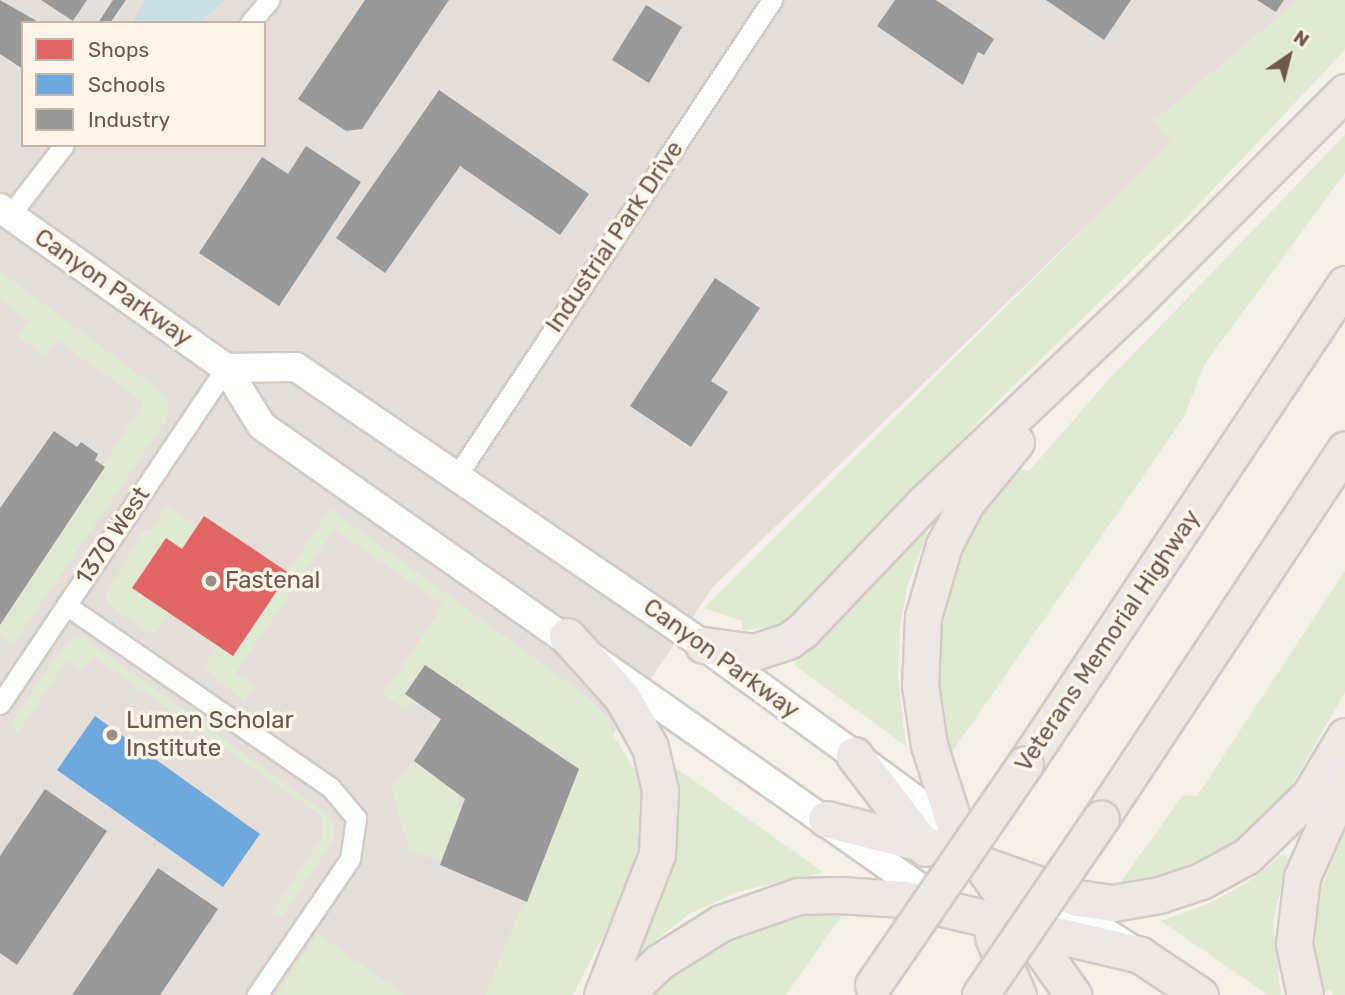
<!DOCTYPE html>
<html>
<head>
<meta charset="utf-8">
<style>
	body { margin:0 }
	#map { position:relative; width:1345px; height:995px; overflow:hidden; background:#f4efe7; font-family:Rubik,sans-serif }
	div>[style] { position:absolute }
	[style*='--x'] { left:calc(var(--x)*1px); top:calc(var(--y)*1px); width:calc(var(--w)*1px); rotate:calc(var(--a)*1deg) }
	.industrial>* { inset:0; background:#e6dfd9 }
	.green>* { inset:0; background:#e0ead3 }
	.water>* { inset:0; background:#cbe0e2 }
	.shops>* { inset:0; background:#e06666 }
	.schools>* { inset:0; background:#6fa8dc }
	.industry>* { inset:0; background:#999 }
	.roads { filter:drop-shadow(2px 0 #d3ccc6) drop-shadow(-2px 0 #d3ccc6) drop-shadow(0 2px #d3ccc6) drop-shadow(0 -2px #d3ccc6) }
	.street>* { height:19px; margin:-9.5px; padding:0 9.5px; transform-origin:9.5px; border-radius:9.5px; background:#fdfdfb }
	.secondary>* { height:28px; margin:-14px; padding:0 14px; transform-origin:14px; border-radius:14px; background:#fdfdfb }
	.highway>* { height:35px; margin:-17.5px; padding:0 17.5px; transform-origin:17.5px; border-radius:17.5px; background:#efe7e4 }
	.bridges { filter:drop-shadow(2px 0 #d3cbc5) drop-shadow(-2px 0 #d3cbc5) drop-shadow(0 2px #d3cbc5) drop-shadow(0 -2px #d3cbc5) }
	.highway-bridge>* { height:35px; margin:-17.5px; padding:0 17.5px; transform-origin:17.5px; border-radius:17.5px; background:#efe7e4 }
	.dots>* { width:19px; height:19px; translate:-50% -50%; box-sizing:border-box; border:4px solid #fdf5e8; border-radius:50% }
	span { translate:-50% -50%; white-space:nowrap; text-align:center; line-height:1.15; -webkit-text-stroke:7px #fdf5e8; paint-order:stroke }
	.street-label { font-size:24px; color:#6e584c }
	.poi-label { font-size:24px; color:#6e584c }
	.left { translate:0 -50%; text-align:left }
	.legend { position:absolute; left:21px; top:21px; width:245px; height:126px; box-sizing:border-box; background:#fdf5e8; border:2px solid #c4b6aa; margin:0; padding:9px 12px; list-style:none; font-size:21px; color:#6e584c }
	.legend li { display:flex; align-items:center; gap:14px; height:35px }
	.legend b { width:35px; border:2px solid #c4b6aa }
	.north { position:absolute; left:1254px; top:21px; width:70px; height:70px; -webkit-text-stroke:5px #fdf5e8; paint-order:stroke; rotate:35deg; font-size:19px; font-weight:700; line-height:28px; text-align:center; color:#6e584c }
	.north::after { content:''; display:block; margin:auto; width:24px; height:32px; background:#6e584c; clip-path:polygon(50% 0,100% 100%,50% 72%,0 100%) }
</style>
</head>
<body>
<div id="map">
	<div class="industrial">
		<div style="clip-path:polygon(evenodd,0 0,1320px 0,713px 587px,597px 758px,499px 995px,0 995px,0 0,23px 23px,264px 23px,264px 145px,23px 145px,23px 23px)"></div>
	</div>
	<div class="green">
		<div style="clip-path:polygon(1298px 0,1345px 0,1345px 50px,1188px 216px,1013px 386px,787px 618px,772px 627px,742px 630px,742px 621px,704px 608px,1172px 141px,1153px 122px)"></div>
		<div style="clip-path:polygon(1345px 135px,1345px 173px,1204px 365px,1184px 417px,946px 761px,936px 681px,942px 618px,958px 557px,989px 501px,1018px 469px,1029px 471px,1110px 378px)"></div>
		<div style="clip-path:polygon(0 272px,157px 388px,169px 402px,166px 420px,13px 644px,0 634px,0 624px,144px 402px,57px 340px,45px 356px,18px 336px,29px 320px,0 299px)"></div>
		<div style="clip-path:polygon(167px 506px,197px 527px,182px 549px,165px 538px,132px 587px,169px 613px,154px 635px,117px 611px,105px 597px,143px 531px,152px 530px)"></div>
		<div style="clip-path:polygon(330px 509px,590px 699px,612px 722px,610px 729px,633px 768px,638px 768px,645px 834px,629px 885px,573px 995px,485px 995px,579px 769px,425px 665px,405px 693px,414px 700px,406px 710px,383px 694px,444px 605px,334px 529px,235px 673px,254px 686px,244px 701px,204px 667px,217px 645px,233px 656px)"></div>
		<div style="clip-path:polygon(925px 528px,928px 531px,907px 587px,900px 628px,898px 677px,906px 746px,794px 665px)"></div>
		<div style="clip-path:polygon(1345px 571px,1345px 692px,1283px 800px,1266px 822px,1224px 850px,1153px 880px,1118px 886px,1183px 795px,1197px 796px)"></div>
		<div style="clip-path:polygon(76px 637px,85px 638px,326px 814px,333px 824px,333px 841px,282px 917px,273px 911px,323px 836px,322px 816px,93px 656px,81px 671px,66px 661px,18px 732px,10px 725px,66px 642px)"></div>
		<div style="clip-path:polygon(659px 756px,823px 872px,740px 891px,691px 913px,634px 957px)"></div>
		<div style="clip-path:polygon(414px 761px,457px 793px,460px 811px,440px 862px,409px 849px,391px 787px)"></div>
		<div style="clip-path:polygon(1345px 831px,1345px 995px,1333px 995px,1331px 990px,1323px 992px,1315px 958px,1316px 901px)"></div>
		<div style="clip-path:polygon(1283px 854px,1288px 858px,1273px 923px,1281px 995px,1268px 995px,1161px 921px,1210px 903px,1248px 882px)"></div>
		<div style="clip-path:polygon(847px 908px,786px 995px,652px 995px,701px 953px,732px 936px,768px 922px)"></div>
		<div style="clip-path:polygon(317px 934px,405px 995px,276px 995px)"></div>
	</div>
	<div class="water">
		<div style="clip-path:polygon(146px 0,225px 0,200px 23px,131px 23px)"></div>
	</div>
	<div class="shops">
		<div style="clip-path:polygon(204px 516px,289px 573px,233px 656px,132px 588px,166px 538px,182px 549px)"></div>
	</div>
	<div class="schools">
		<div style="clip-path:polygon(95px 716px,260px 834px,223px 887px,57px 770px)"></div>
	</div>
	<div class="industry">
		<div style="clip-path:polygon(0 0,40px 23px,23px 23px,23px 69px,0 54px)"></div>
		<div style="clip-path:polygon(41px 0,87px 0,73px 21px)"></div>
		<div style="clip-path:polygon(113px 0,126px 0,110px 23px,98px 23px)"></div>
		<div style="clip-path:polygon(365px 0,449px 0,362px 129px,346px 131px,298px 99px)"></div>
		<div style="clip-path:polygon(895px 0,936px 0,994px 39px,984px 55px,978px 52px,963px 85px,877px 26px)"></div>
		<div style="clip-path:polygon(1046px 0,1131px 0,1104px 40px)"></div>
		<div style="clip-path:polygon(1257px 0,1284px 0,1276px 12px)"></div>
		<div style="clip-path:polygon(646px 5px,682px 27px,649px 83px,612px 60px)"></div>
		<div style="clip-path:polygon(439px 90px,589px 194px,560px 235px,460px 166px,385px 273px,336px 238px)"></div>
		<div style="clip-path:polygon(306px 146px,361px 182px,279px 306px,199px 253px,262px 157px,288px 174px)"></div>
		<div style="clip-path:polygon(715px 278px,760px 308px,711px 381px,728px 392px,691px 447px,630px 406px)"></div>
		<div style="clip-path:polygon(54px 431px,77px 447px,81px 442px,98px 454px,95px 460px,105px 467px,0 625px,0 508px)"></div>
		<div style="clip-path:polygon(425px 665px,579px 769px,527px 902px,440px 865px,465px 799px,414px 761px,441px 719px,405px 694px)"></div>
		<div style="clip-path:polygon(45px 789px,107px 831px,17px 965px,0 953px,0 856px)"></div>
		<div style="clip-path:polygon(158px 868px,218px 909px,160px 995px,72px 995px)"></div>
	</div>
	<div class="roads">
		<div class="street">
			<div style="--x:250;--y:23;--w:30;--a:-50"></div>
			<div style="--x:10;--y:215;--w:88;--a:-52.4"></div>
			<div style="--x:458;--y:474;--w:569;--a:-56.48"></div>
			<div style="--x:66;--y:605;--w:322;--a:34.6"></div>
			<div style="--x:331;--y:788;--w:39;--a:50"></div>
			<div style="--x:356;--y:818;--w:41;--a:98.3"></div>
			<div style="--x:350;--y:859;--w:165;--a:124.4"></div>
			<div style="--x:0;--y:704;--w:405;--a:-56.1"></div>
		</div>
		<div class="secondary">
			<div style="--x:0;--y:208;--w:277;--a:35.3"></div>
			<div style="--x:226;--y:368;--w:68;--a:58.2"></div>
			<div style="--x:262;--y:426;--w:833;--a:35.08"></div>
			<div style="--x:226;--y:368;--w:70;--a:-0.8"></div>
			<div style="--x:296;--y:367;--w:493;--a:34.3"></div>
			<div style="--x:703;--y:645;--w:321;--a:36.1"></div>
			<div style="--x:1049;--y:896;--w:95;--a:33"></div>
		</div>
		<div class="highway">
			<div style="--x:1016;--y:442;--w:79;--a:129.3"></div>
			<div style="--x:966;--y:503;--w:47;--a:117.6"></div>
			<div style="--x:944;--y:545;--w:75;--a:106.3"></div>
			<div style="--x:923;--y:617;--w:68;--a:92.5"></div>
			<div style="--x:920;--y:685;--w:61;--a:81.5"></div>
			<div style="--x:929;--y:745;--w:88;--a:72.2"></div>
			<div style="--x:956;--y:829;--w:203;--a:54.8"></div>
			<div style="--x:567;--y:636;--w:82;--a:48"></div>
			<div style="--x:622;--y:697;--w:57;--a:60.8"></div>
			<div style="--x:650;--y:747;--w:44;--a:76.9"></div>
			<div style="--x:660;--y:790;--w:64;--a:92.7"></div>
			<div style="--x:657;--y:854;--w:151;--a:111.3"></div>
			<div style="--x:703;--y:645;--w:51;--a:7.8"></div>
			<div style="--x:754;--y:652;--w:36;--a:-18"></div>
			<div style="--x:788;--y:641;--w:19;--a:-36"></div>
			<div style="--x:803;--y:630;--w:174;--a:-46.4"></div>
			<div style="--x:923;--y:504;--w:289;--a:-43.5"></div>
			<div style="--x:1133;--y:305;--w:301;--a:-45.1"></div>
			<div style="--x:854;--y:755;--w:117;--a:52.6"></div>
			<div style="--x:1025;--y:764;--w:577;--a:-56.31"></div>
			<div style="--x:1101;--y:818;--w:442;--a:-56.5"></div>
			<div style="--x:826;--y:819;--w:98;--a:14.2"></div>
			<div style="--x:921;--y:843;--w:165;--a:19.4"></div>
			<div style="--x:1077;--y:898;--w:36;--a:8"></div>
			<div style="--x:1113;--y:903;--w:47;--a:-9.9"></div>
			<div style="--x:1159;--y:895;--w:44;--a:-18.4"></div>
			<div style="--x:1201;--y:881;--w:52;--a:-28.5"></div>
			<div style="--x:1247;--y:856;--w:86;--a:-44.1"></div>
			<div style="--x:1309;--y:796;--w:70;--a:-59"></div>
			<div style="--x:993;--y:937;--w:63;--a:66.7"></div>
			<div style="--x:625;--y:995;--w:47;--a:-44.1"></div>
			<div style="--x:659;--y:962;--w:73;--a:-32.2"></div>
			<div style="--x:721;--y:923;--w:82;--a:-19.3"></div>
			<div style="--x:798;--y:896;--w:40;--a:-1.4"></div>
			<div style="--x:838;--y:895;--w:66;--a:3.5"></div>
			<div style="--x:904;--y:899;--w:243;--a:13.3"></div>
			<div style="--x:1140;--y:955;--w:72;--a:33.7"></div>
			<div style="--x:1305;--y:995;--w:52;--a:-102.2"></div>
			<div style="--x:1294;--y:944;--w:67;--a:-83.2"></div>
			<div style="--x:1302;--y:877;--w:106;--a:-66.1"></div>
		</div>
	</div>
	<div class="bridges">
		<div class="highway-bridge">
			<div style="--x:873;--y:985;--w:268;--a:-55.5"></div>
			<div style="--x:980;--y:995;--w:214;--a:-55.6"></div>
		</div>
	</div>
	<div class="dots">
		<div style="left:211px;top:581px;background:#9d8d82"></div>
		<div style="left:112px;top:735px;background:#9d8d82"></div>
	</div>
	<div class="street-label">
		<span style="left:615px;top:237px;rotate:-56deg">Industrial Park Drive</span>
		<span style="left:113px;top:288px;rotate:35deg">Canyon Parkway</span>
		<span style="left:113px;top:536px;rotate:-56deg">1370 West</span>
		<span style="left:1108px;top:641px;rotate:-56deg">Veterans Memorial Highway</span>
		<span style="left:721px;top:659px;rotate:36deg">Canyon Parkway</span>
	</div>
	<div class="poi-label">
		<span class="left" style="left:225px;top:581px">Fastenal</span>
		<span class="left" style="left:126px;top:735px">Lumen Scholar<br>Institute</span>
	</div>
	<ul class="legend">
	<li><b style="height:19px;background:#e06666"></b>Shops</li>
	<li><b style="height:19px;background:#6fa8dc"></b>Schools</li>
	<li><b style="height:19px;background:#999"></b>Industry</li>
	</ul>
	<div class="north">N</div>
</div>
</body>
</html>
